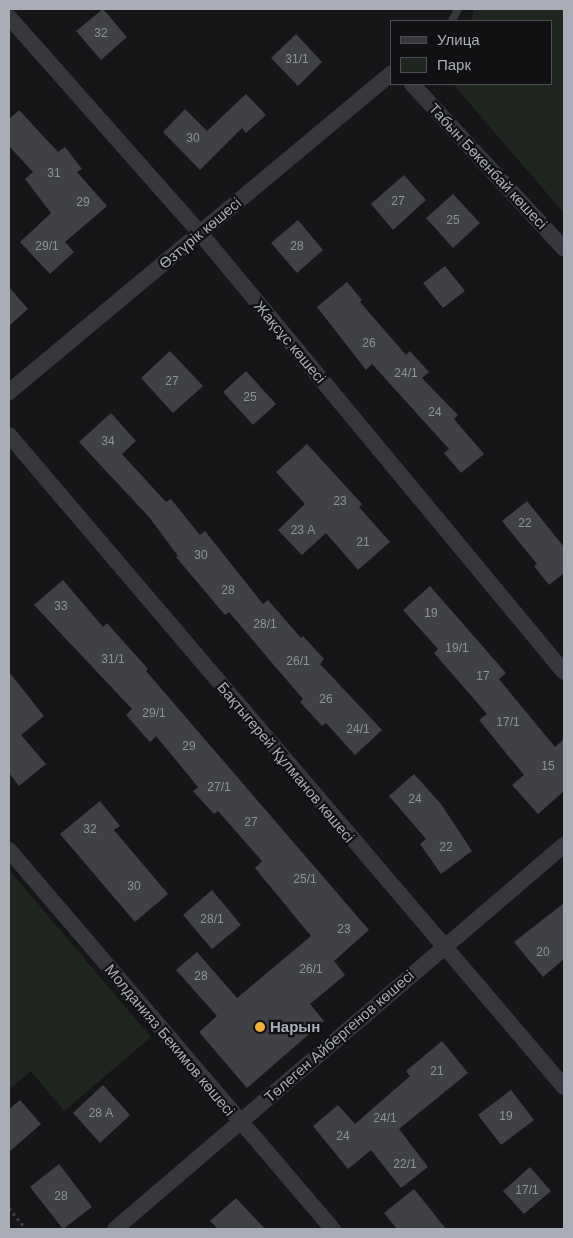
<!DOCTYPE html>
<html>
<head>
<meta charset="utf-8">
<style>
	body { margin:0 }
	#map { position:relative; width:573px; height:1238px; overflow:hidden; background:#161618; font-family:Arial,sans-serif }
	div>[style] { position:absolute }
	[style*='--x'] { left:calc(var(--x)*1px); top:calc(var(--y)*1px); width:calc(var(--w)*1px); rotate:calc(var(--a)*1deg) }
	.green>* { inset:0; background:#1e261f }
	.building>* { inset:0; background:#404145 }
	.path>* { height:3px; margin-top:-1.5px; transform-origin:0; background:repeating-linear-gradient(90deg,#3d3f44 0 2.5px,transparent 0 6.5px) }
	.service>* { height:8px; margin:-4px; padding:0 4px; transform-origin:4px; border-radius:4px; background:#37383d }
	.minor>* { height:16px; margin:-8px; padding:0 8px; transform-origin:8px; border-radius:8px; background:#37383d }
	.dots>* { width:14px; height:14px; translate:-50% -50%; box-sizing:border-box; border:2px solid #111113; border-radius:50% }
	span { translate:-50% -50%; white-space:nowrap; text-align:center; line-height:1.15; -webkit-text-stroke:4.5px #111113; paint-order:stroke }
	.number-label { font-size:12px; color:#8e929b }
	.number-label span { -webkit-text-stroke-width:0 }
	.street-label { font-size:15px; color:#a8adb8 }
	.poi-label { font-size:15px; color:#a8adb8; font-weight:700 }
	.left { translate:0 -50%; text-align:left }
	.frame { position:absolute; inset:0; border:10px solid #a8adb8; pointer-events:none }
	.legend { position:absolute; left:390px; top:20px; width:162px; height:65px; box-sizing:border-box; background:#111113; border:1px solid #4d4f55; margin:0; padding:6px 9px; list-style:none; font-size:15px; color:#a8adb8 }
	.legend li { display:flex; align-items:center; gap:10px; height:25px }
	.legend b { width:25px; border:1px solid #4d4f55 }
</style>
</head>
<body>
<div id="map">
	<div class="green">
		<div style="clip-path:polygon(474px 9px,564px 9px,564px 213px,453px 84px,552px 84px,552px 21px,471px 21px)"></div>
		<div style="clip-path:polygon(9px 870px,151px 1037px,64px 1111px,31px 1071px,9px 1090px)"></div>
	</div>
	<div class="building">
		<div style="clip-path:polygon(103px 9px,127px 37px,101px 60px,76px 31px)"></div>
		<div style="clip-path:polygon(296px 34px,322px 62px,298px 86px,271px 58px)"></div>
		<div style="clip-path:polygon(246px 94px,266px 115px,246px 133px,242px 128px,200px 170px,163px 132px,185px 109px,207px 131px)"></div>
		<div style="clip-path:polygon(19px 110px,58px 152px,65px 147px,82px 169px,77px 172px,107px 206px,65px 242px,74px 252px,50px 274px,20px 242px,51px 213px,25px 179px,33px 172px,9px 146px,9px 119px)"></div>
		<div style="clip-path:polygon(404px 175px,426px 200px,393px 230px,371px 204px)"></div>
		<div style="clip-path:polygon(453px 194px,480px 223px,453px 248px,426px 218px)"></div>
		<div style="clip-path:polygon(298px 220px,323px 250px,297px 273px,271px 243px)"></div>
		<div style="clip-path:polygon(445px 266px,465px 291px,443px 308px,423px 283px)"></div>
		<div style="clip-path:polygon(347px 282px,362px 300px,360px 302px,406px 355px,410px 351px,429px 372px,422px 378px,458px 415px,454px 419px,484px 454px,461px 473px,444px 453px,449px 449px,372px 364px,366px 370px,317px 307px)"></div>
		<div style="clip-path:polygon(9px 287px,28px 309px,9px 326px)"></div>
		<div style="clip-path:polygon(170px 351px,203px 386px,173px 413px,141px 378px)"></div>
		<div style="clip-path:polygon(246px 371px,276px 404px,253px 425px,223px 392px)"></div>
		<div style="clip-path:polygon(111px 413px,136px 441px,122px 454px,166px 502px,171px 499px,200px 535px,205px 531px,263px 604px,268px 600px,301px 638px,303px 636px,324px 659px,320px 664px,382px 730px,355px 755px,326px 723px,322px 726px,300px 702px,303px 699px,273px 664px,229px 612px,225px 615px,176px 557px,178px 556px,149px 517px,79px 442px)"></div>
		<div style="clip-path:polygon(307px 444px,362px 504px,359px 507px,390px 542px,358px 570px,326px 533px,302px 555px,278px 530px,305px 504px,276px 472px)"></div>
		<div style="clip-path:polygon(527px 501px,564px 547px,564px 573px,549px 585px,534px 566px,537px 564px,502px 521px)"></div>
		<div style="clip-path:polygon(63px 580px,103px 627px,107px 623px,148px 669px,146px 671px,369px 930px,334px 961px,345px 975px,310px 1004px,324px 1021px,247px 1088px,199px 1032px,217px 1016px,176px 970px,197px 952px,237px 998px,311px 936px,255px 868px,262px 861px,218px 811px,214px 814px,193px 791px,198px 787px,156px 736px,150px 742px,126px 715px,132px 709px,34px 605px)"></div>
		<div style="clip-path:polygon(430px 586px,506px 673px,499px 679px,555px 747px,564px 739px,564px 791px,538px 814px,512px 785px,524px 775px,479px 720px,487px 714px,434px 653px,438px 649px,403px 610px)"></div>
		<div style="clip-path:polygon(9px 672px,44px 716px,21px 735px,46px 764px,19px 786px,9px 773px)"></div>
		<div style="clip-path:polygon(414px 774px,441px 804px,472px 851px,441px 874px,420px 844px,426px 839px,389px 796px)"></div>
		<div style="clip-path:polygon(100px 801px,120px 826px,114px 830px,168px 894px,135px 922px,60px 834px)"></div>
		<div style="clip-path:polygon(212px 890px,241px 925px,212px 949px,183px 915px)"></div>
		<div style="clip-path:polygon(564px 903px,564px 959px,543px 977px,514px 942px)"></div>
		<div style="clip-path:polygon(442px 1041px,468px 1073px,399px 1129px,428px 1167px,401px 1188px,371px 1150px,348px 1169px,313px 1126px,338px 1105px,355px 1124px,410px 1076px,406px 1071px)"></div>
		<div style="clip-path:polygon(103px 1085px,130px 1115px,100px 1143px,73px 1113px)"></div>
		<div style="clip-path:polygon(511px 1090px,534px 1120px,501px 1145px,478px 1115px)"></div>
		<div style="clip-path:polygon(20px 1100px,41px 1124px,9px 1152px,9px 1109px)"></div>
		<div style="clip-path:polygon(59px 1164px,92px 1207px,63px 1229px,30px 1187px)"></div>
		<div style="clip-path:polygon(530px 1167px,551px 1191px,524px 1214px,503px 1191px)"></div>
		<div style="clip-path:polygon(414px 1189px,446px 1229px,397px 1229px,384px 1213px)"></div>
		<div style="clip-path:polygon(236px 1198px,265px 1229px,218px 1229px,210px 1221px)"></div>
	</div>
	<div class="path">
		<div style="--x:9;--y:1208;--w:27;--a:51"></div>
	</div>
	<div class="service">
		<div style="--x:452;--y:21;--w:13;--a:-63"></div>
	</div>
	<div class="minor">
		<div style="--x:9;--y:17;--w:288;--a:48.5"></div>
		<div style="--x:200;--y:233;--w:570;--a:50.34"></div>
		<div style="--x:412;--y:84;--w:224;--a:47.3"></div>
		<div style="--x:9;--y:392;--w:498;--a:-39.8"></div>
		<div style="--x:9;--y:435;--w:856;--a:49.59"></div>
		<div style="--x:9;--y:850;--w:499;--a:49.5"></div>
		<div style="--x:115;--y:1229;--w:591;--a:-40.54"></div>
	</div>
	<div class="dots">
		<div style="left:260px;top:1027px;background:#f2b134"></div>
	</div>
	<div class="number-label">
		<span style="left:101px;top:34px">32</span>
		<span style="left:297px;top:60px">31/1</span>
		<span style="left:193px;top:139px">30</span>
		<span style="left:54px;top:174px">31</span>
		<span style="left:398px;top:202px">27</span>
		<span style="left:83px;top:203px">29</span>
		<span style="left:453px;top:221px">25</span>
		<span style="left:47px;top:247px">29/1</span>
		<span style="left:297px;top:247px">28</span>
		<span style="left:369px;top:344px">26</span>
		<span style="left:406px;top:374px">24/1</span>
		<span style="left:172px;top:382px">27</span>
		<span style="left:250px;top:398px">25</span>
		<span style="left:435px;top:413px">24</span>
		<span style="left:108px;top:442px">34</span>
		<span style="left:340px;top:502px">23</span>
		<span style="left:525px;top:524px">22</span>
		<span style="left:303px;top:531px">23 А</span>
		<span style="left:363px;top:543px">21</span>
		<span style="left:201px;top:556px">30</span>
		<span style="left:228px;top:591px">28</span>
		<span style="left:61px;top:607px">33</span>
		<span style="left:431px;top:614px">19</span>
		<span style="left:265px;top:625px">28/1</span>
		<span style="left:457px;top:649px">19/1</span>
		<span style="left:113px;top:660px">31/1</span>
		<span style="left:298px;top:662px">26/1</span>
		<span style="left:483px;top:677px">17</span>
		<span style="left:326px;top:700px">26</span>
		<span style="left:154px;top:714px">29/1</span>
		<span style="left:508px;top:723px">17/1</span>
		<span style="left:358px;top:730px">24/1</span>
		<span style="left:189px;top:747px">29</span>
		<span style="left:548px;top:767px">15</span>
		<span style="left:219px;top:788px">27/1</span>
		<span style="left:415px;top:800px">24</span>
		<span style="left:251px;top:823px">27</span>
		<span style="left:90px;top:830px">32</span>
		<span style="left:446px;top:848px">22</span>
		<span style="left:305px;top:880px">25/1</span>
		<span style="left:134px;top:887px">30</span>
		<span style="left:212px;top:920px">28/1</span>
		<span style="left:344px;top:930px">23</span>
		<span style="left:543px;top:953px">20</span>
		<span style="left:311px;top:970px">26/1</span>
		<span style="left:201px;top:977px">28</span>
		<span style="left:437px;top:1072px">21</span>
		<span style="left:101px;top:1114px">28 А</span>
		<span style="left:506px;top:1117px">19</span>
		<span style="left:385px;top:1119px">24/1</span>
		<span style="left:343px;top:1137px">24</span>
		<span style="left:405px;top:1165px">22/1</span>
		<span style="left:527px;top:1191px">17/1</span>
		<span style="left:61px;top:1197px">28</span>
	</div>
	<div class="street-label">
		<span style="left:488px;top:166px;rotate:47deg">Табын Бөкенбай көшесі</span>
		<span style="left:200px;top:233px;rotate:-40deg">Өзтүрік көшесі</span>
		<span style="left:290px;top:342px;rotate:50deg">Жақсұс көшесі</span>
		<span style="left:286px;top:762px;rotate:50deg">Бақтыгерей Құлманов көшесі</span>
		<span style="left:339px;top:1036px;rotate:-41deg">Төлеген Айбергенов көшесі</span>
		<span style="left:170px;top:1040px;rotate:50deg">Молданияз Бекимов көшесі</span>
	</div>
	<div class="poi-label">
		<span class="left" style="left:270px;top:1027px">Нарын</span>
	</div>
	<div class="frame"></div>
	<ul class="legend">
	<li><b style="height:6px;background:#37383d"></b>Улица</li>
	<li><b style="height:14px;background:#1e261f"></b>Парк</li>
	</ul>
</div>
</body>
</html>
